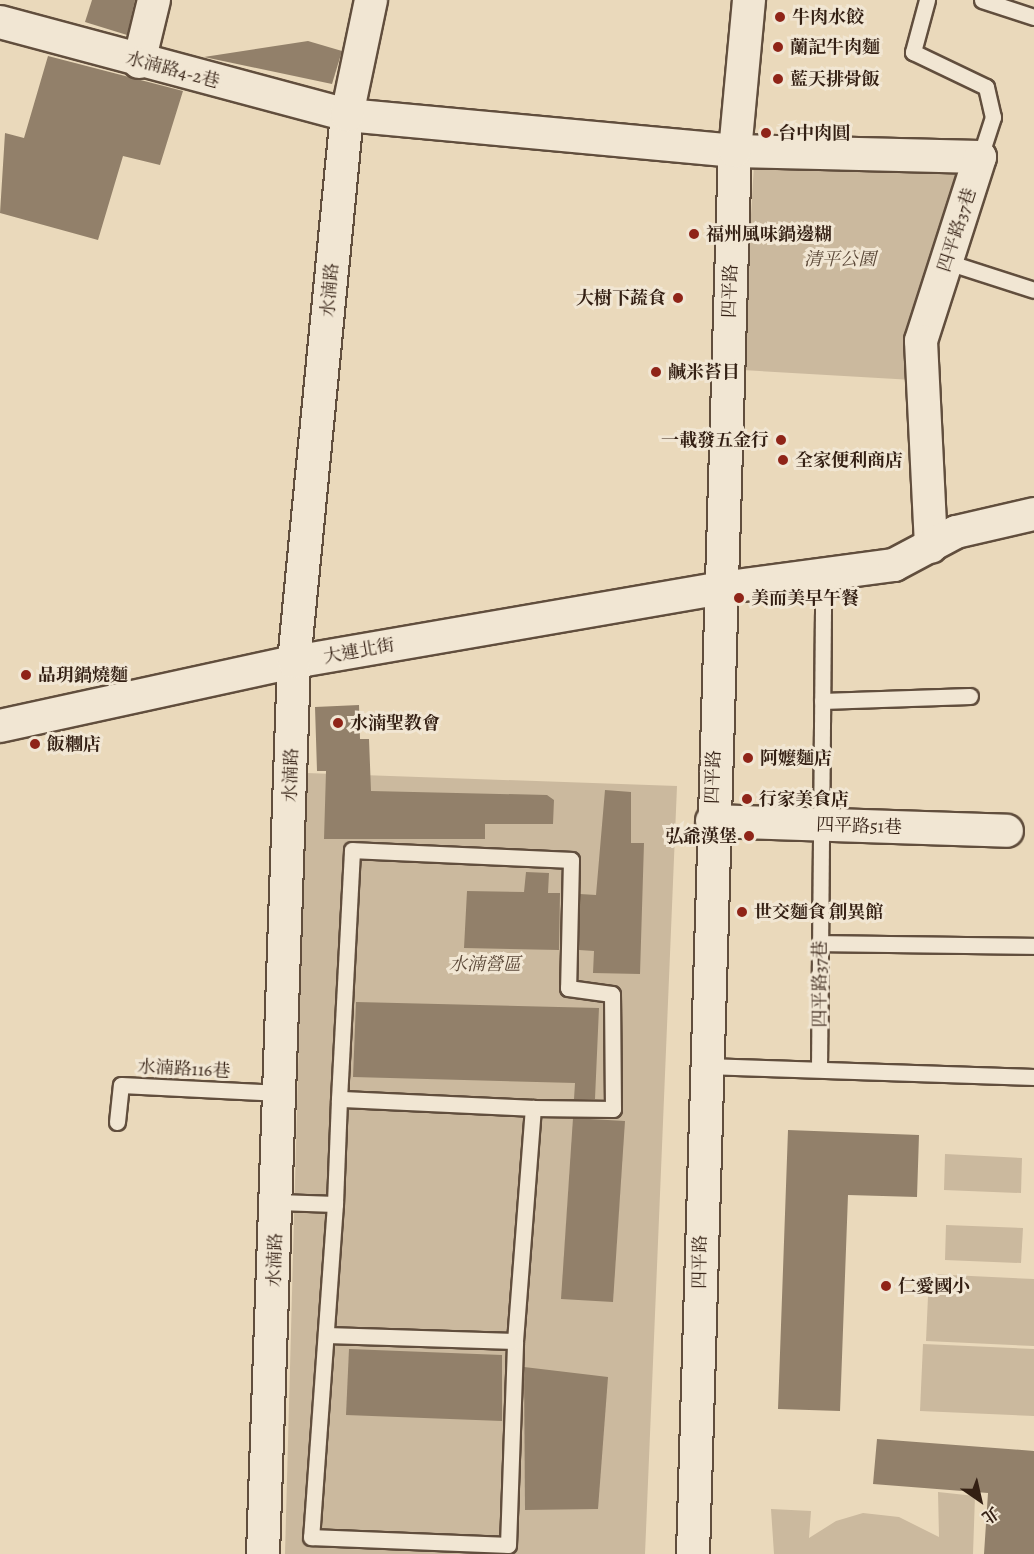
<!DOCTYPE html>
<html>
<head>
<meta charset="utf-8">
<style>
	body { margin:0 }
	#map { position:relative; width:1034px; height:1554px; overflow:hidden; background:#ead9bb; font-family:Alegreya,"Noto Serif TC",serif }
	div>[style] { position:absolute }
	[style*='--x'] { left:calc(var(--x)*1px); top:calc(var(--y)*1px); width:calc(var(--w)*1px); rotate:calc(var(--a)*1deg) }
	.green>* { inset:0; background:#cbb99e }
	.building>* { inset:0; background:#92806a }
	.roads { filter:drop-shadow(2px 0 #614e3d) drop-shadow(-2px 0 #614e3d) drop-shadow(0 2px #614e3d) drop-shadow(0 -2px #614e3d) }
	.lane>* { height:15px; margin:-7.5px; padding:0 7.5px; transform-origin:7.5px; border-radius:7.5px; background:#f1e6d3 }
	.street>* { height:32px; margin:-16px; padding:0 16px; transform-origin:16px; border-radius:16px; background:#f1e6d3 }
	.dots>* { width:16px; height:16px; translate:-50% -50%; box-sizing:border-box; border:3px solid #f1e6d3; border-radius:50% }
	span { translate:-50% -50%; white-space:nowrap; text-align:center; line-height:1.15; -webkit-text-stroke:6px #f1e6d3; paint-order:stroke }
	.poi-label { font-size:18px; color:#331f13; font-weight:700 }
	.left { translate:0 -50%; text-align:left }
	.right { translate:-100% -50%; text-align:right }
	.street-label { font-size:18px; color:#331f13 }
	.park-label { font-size:18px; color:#594636; font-style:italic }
	.north { position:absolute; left:950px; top:1470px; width:60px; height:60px; -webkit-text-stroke:4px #f1e6d3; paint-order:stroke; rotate:146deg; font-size:16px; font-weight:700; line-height:24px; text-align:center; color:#331f13 }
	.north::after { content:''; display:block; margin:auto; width:21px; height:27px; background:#331f13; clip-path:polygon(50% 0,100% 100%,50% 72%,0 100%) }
</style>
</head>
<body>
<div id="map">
	<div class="green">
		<div style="clip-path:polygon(754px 164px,964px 170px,913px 380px,742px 370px)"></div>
		<div style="clip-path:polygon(306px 773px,677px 786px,645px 1554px,285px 1554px)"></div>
		<div style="clip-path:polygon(945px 1154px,1022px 1158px,1021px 1193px,944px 1190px)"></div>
		<div style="clip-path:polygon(946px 1225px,1023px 1228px,1021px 1263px,945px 1260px)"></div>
		<div style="clip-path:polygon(929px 1274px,1034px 1279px,1034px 1346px,926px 1341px)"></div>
		<div style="clip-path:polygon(923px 1344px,1034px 1349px,1034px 1416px,920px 1411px)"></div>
		<div style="clip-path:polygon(938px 1492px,975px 1496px,973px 1554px,774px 1554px,771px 1509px,811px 1511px,809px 1538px,836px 1521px,863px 1513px,899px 1517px,939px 1537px)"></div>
	</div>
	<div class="building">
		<div style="clip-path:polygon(92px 0,135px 0,127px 35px,85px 22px)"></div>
		<div style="clip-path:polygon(308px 41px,342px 51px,332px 84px,204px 57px)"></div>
		<div style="clip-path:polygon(48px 56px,183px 91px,160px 165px,123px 156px,98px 240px,0 213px,5px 133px,24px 138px)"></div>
		<div style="clip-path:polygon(359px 705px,360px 739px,369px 739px,371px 791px,547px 795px,554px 800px,553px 824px,485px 824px,485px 839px,324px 839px,326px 771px,317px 771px,315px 707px)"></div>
		<div style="clip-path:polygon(605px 790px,631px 792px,631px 843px,644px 843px,640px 974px,593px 973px,594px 951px,579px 950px,580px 894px,596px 895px)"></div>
		<div style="clip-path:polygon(526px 872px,549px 873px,548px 893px,560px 893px,559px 950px,464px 948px,467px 891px,524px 892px)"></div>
		<div style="clip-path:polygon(356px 1002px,599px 1008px,595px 1099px,574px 1099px,575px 1083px,353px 1077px)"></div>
		<div style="clip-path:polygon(573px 1118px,625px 1121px,613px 1302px,561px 1299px)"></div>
		<div style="clip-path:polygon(788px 1130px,919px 1135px,917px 1197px,848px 1195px,840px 1411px,778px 1409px)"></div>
		<div style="clip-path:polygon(349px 1349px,502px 1355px,502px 1421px,346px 1415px)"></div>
		<div style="clip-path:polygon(524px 1367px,608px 1377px,598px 1509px,525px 1510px)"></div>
		<div style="clip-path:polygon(877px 1439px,1034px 1451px,1034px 1554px,984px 1554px,988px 1493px,873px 1484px)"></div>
	</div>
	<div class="roads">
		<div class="lane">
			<div style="--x:927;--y:0;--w:54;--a:105.1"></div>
			<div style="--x:913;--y:52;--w:81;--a:25.6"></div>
			<div style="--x:986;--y:87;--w:31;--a:77"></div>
			<div style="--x:993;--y:117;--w:42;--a:108"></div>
			<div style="--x:982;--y:0;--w:55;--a:18.1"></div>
			<div style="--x:947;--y:262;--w:91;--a:17.8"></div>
			<div style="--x:822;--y:701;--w:148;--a:-1.9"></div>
			<div style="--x:820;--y:943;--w:214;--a:0.8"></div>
			<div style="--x:705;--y:1066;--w:329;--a:1.9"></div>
			<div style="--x:819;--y:1069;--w:493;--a:-89.5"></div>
			<div style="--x:339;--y:1099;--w:249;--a:-87"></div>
			<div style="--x:352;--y:850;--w:219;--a:2.6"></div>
			<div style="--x:571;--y:860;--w:128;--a:91.3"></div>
			<div style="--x:568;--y:988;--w:44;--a:7.8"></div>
			<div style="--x:612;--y:994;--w:115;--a:89.5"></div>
			<div style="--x:613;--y:1109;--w:80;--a:-179.3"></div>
			<div style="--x:117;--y:1122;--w:37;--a:-84"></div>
			<div style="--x:121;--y:1085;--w:160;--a:2.9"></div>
			<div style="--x:278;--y:1202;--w:57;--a:2"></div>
			<div style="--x:335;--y:1204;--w:334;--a:94.1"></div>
			<div style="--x:311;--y:1537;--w:197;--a:2.3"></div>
			<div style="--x:508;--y:1545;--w:204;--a:-88"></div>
			<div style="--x:515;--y:1341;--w:234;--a:-85.6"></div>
			<div style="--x:533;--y:1108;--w:194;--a:-177.3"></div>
			<div style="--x:339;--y:1099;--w:105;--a:92.2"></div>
			<div style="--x:326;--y:1335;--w:189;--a:1.8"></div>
		</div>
		<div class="street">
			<div style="--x:0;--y:22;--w:359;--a:15"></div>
			<div style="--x:347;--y:115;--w:390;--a:5.3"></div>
			<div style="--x:735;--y:151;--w:245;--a:1.4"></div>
			<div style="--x:980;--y:157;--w:193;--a:107.8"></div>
			<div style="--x:921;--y:341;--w:206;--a:87.2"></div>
			<div style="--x:139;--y:62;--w:64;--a:-76.4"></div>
			<div style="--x:0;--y:726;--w:301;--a:-12.3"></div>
			<div style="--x:294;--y:662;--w:433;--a:-9.8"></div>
			<div style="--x:721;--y:588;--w:175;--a:-7.6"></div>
			<div style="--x:894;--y:565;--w:70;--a:-28"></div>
			<div style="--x:956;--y:532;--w:80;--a:-13"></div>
			<div style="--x:712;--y:821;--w:295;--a:1.9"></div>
			<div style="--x:263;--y:1554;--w:893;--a:-88.01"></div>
			<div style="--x:294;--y:662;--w:550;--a:-84.47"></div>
			<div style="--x:347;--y:115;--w:117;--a:-78.2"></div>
			<div style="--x:693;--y:1554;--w:1404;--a:-88.29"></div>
			<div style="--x:735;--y:151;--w:152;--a:-84.7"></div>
		</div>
	</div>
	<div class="dots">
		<div style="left:780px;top:17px;background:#8f2418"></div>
		<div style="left:778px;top:47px;background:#8f2418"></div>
		<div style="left:778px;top:79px;background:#8f2418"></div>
		<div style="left:766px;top:133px;background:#8f2418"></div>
		<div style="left:694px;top:234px;background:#8f2418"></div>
		<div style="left:678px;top:298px;background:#8f2418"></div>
		<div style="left:656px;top:372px;background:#8f2418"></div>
		<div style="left:781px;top:440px;background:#8f2418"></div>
		<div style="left:783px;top:460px;background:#8f2418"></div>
		<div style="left:739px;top:598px;background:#8f2418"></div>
		<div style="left:26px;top:675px;background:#8f2418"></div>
		<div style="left:338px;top:723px;background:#8f2418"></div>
		<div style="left:35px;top:744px;background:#8f2418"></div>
		<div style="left:748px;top:758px;background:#8f2418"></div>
		<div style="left:747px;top:799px;background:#8f2418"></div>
		<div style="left:749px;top:836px;background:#8f2418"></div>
		<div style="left:742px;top:912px;background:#8f2418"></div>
		<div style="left:886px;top:1286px;background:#8f2418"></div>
	</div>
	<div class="poi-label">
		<span class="left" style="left:792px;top:17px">牛肉水餃</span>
		<span class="left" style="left:790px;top:47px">蘭記牛肉麵</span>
		<span class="left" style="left:790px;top:79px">藍天排骨飯</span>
		<span class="left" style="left:778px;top:133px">台中肉圓</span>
		<span class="left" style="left:706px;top:234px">福州風味鍋邊糊</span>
		<span class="right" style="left:666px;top:298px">大樹下蔬食</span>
		<span class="left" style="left:668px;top:372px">鹹米苔目</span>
		<span class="right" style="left:769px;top:440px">一載發五金行</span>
		<span class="left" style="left:795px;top:460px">全家便利商店</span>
		<span class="left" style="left:751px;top:598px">美而美早午餐</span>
		<span class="left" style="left:38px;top:675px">品玥鍋燒麵</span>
		<span class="left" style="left:350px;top:723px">水湳聖教會</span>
		<span class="left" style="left:47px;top:744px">飯糰店</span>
		<span class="left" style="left:760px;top:758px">阿嬤麵店</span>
		<span class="left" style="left:759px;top:799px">行家美食店</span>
		<span class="right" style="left:737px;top:836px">弘爺漢堡</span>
		<span class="left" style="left:754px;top:912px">世交麵食 創異館</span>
		<span class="left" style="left:898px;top:1286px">仁愛國小</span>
	</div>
	<div class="street-label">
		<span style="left:173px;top:70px;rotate:15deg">水湳路4-2巷</span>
		<span style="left:957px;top:230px;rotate:-72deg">四平路37巷</span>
		<span style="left:330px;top:290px;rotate:-85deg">水湳路</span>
		<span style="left:730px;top:291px;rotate:-88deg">四平路</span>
		<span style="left:359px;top:651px;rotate:-10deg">大連北街</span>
		<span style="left:291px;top:775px;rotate:-88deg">水湳路</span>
		<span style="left:713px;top:777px;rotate:-88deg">四平路</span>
		<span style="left:859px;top:826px;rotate:2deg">四平路51巷</span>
		<span style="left:820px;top:984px;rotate:-90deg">四平路37巷</span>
		<span style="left:184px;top:1069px;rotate:3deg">水湳路116巷</span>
		<span style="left:275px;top:1260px;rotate:-88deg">水湳路</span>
		<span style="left:700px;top:1262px;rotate:-89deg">四平路</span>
	</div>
	<div class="park-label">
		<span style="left:840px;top:259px">清平公園</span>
		<span style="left:485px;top:964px">水湳營區</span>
	</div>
	<div class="north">北</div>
</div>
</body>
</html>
